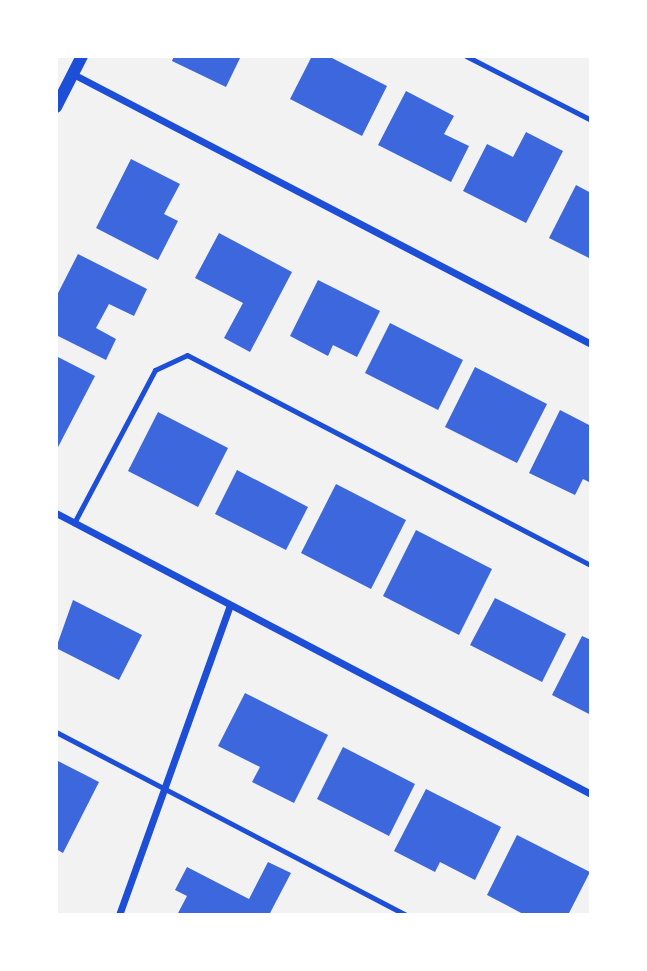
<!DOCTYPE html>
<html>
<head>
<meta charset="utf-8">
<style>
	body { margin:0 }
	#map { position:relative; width:647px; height:971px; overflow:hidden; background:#f2f2f2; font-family:Karla,sans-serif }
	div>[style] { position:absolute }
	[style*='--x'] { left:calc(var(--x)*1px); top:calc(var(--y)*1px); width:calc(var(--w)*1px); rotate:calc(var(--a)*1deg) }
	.building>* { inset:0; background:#3d67dc }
	.service>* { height:5px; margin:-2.5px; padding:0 2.5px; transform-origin:2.5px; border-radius:2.5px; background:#1d4ed8 }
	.minor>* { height:7px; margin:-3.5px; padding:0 3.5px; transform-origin:3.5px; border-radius:3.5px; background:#1d4ed8 }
	.tertiary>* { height:12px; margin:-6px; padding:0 6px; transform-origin:6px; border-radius:6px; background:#1d4ed8 }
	span { translate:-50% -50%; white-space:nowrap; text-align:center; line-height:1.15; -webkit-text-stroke:7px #fff; paint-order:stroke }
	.frame { position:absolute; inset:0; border:58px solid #fff; pointer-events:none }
</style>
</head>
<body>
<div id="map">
	<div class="building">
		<div style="clip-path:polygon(174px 56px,241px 56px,226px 87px,172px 61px)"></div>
		<div style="clip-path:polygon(312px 56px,328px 56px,387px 86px,362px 136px,290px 99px)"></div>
		<div style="clip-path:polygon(406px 91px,454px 116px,444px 134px,469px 146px,451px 182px,378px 145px)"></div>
		<div style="clip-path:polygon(526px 132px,563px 151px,526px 223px,463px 191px,487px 144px,513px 157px)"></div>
		<div style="clip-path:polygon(131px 159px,180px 184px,164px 214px,178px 221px,158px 260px,96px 228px)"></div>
		<div style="clip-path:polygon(576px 185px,591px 193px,591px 259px,549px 238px)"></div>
		<div style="clip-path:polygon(219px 233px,292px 272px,250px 352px,224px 338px,243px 303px,195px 278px)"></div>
		<div style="clip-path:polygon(78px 254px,147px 289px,134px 316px,109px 304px,96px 328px,116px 339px,106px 360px,56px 335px,56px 297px)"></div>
		<div style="clip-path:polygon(318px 280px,380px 311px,357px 357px,333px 345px,328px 356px,290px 336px)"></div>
		<div style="clip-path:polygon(390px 323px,463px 360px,438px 410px,365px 373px)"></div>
		<div style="clip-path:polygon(56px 356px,95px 376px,56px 451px)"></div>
		<div style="clip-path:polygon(475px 367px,547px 404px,517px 463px,445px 427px)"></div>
		<div style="clip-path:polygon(560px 410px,591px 426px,591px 483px,583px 479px,575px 495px,529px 473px)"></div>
		<div style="clip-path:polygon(158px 412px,228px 448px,198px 507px,128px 471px)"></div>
		<div style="clip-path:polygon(237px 470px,308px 507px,286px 550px,215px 514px)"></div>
		<div style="clip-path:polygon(336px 484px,406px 520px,371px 589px,301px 553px)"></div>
		<div style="clip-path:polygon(416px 530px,492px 569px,459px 635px,383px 596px)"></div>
		<div style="clip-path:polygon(495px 598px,566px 634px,542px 682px,470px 645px)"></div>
		<div style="clip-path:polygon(73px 600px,142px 635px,119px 680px,56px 648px)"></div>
		<div style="clip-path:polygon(582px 636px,591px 640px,591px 715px,552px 695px)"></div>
		<div style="clip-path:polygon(245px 693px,328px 735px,294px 803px,252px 782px,260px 767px,218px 746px)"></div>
		<div style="clip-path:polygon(343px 747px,415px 784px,389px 836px,317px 799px)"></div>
		<div style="clip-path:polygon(56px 760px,99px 782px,63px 853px,56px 849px)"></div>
		<div style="clip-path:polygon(426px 789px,501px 827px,475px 880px,440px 862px,435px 872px,394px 851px)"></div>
		<div style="clip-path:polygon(517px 835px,590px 872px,568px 915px,525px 915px,487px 895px)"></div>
		<div style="clip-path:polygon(268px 862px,291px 873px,269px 915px,177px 915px,187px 896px,175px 890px,187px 867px,249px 899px)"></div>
	</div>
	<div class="service">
		<div style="--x:466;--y:56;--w:140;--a:27.1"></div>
		<div style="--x:74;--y:523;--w:173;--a:-62.1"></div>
		<div style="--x:155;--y:370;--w:35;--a:-25"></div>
		<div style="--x:187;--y:355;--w:455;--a:27.5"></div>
		<div style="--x:56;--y:732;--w:395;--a:27.6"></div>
	</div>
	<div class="minor">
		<div style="--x:73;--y:74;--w:584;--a:27.53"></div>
		<div style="--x:56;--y:513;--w:604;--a:27.71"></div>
		<div style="--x:119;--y:915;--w:329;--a:-70.3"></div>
	</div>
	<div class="tertiary">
		<div style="--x:56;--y:107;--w:57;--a:-63"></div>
	</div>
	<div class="frame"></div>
</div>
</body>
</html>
